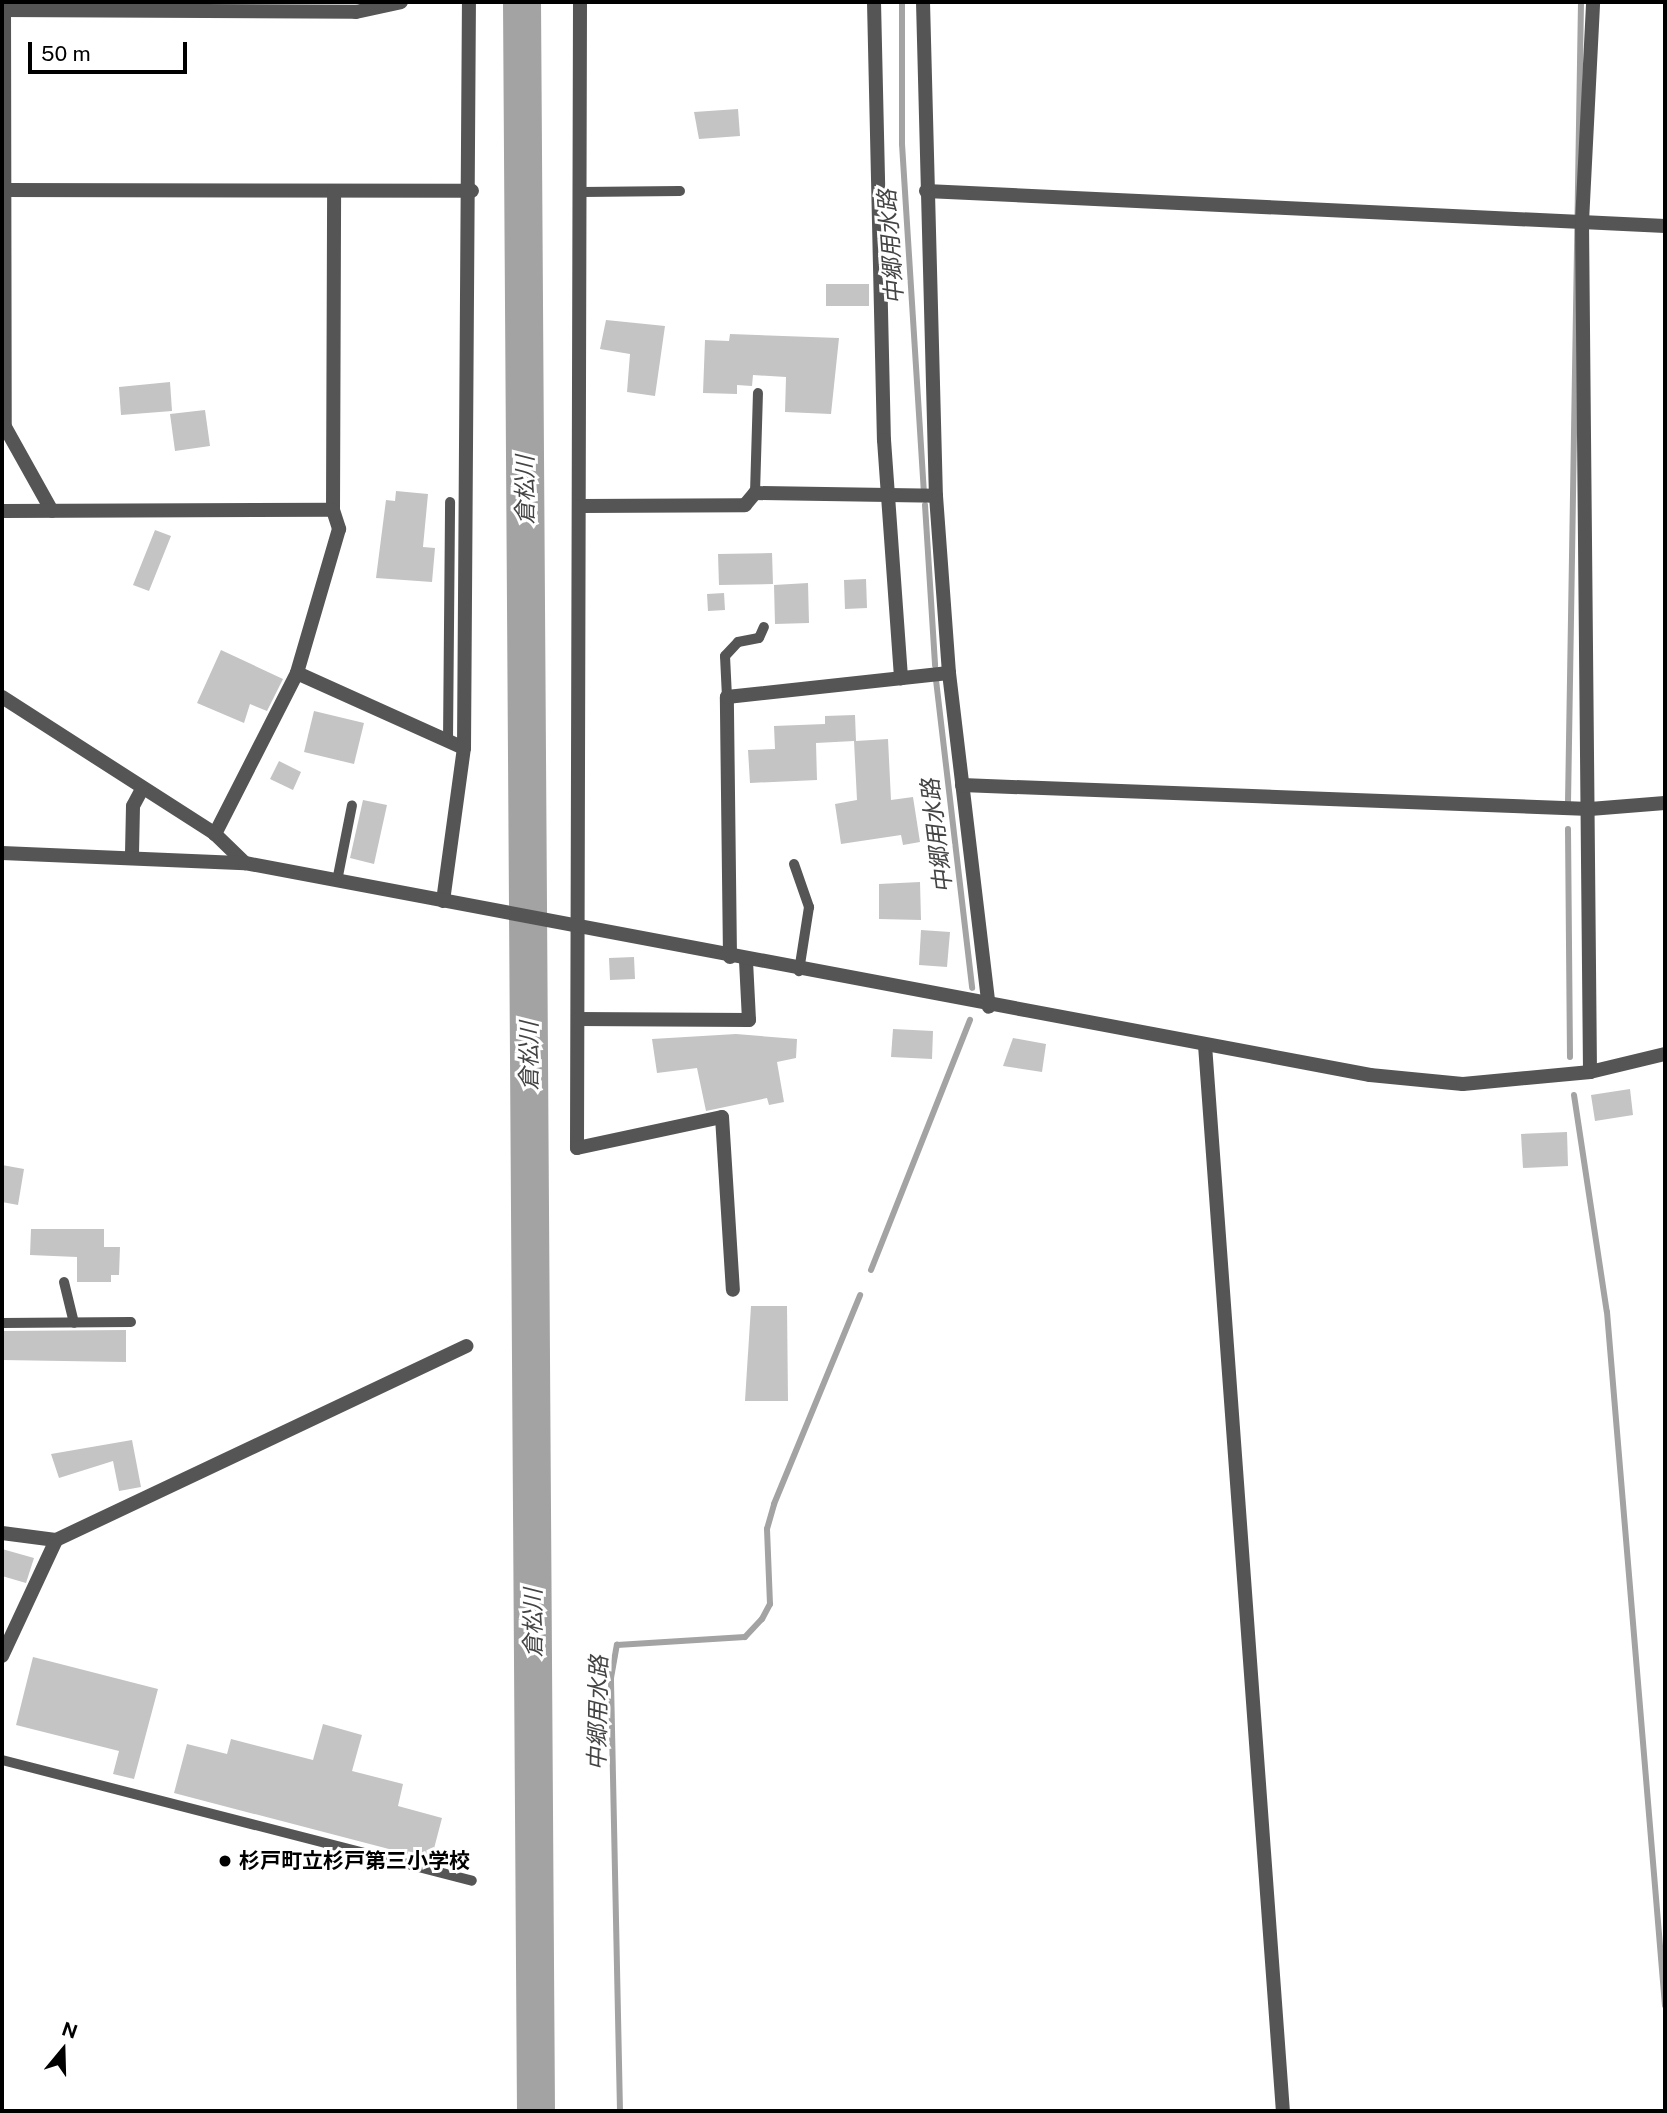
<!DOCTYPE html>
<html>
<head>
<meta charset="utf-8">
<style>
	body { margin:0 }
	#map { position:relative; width:1667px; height:2113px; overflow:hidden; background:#fff; font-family:"Public Sans","Noto Sans JP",sans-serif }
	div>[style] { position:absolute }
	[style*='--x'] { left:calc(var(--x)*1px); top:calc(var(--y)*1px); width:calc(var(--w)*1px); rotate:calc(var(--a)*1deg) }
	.stream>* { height:6px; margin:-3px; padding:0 3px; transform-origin:3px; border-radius:3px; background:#a3a3a3 }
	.river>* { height:38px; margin:-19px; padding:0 19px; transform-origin:19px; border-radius:19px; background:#a3a3a3 }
	.building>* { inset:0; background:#c4c4c4 }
	.service>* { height:10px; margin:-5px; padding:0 5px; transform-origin:5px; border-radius:5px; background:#555 }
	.minor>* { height:14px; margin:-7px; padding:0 7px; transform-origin:7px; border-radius:7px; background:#555 }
	.tertiary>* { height:14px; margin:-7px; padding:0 7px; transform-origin:7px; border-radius:7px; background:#555 }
	.dots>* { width:19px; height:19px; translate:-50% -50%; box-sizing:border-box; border:4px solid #fff; border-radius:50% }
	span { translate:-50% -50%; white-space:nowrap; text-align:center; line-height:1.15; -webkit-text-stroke:6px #fff; paint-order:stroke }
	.poi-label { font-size:21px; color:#000; font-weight:700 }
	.left { translate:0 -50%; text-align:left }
	.water-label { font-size:23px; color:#444; font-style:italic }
	.frame { position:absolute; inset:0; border:4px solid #000; pointer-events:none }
	.north { position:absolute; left:28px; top:2015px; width:70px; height:70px; -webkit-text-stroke:5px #fff; paint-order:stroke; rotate:19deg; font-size:19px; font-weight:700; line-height:28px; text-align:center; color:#000 }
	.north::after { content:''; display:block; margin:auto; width:24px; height:32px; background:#000; clip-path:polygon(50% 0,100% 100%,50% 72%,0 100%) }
	.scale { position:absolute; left:28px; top:42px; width:159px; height:32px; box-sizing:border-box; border:4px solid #000; border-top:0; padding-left:9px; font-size:21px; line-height:24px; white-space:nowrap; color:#000; -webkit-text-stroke:5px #fff; paint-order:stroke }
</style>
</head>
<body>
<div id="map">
	<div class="stream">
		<div style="--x:902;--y:2;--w:142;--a:90"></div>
		<div style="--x:902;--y:144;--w:346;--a:86.4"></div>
		<div style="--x:925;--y:505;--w:161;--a:86.4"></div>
		<div style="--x:936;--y:680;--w:310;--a:83.3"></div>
		<div style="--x:1568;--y:803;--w:801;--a:-89.07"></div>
		<div style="--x:1568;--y:829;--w:228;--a:89.5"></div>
		<div style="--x:1574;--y:1095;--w:219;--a:81.4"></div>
		<div style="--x:1607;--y:1312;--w:696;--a:85.22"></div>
		<div style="--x:871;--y:1270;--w:269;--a:-68.4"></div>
		<div style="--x:620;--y:2111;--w:433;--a:-91.2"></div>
		<div style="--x:611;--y:1678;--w:34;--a:-80"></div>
		<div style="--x:617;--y:1645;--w:128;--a:-3.6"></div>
		<div style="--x:745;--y:1637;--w:25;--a:-47"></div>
		<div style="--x:762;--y:1619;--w:17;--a:-62"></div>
		<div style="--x:770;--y:1604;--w:75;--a:-92.3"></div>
		<div style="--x:767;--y:1529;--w:26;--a:-74"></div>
		<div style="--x:774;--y:1504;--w:226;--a:-67.6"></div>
	</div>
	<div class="river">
		<div style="--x:522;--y:2;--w:2109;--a:89.62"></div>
	</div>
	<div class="building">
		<div style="clip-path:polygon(738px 109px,740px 136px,699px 139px,694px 112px)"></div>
		<div style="clip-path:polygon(826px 284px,869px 284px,869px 306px,826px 306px)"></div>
		<div style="clip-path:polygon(606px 320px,665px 326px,655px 396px,627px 392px,630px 354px,600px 349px)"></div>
		<div style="clip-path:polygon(730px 334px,839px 338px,831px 414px,785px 412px,786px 377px,753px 375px,752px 386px,737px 385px,737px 394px,703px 393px,705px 340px,729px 341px)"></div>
		<div style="clip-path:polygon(170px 382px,172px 411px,121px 415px,119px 387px)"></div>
		<div style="clip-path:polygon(205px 410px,210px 446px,175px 451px,170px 414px)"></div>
		<div style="clip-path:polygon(396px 491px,428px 494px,423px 547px,435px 548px,432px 582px,376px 578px,386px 500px,395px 501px)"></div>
		<div style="clip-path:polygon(155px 530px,171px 536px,149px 591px,133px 585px)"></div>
		<div style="clip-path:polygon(772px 553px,773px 584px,719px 585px,718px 554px)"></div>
		<div style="clip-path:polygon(866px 579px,867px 608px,845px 609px,844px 580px)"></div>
		<div style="clip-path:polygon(808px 583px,809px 623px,775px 624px,774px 585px)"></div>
		<div style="clip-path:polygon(724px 593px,725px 610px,708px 611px,707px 594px)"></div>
		<div style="clip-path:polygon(221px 650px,283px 679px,267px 711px,250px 704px,244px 723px,197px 703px)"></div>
		<div style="clip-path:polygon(314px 711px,364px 723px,354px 764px,304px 752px)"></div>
		<div style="clip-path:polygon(855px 715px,856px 741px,888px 739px,891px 800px,913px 797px,920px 842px,903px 845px,901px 835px,841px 844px,835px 804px,857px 800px,854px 741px,816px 743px,817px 780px,750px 783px,748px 750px,775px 749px,774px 726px,825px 724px,825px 716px)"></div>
		<div style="clip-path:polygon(279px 761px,301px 772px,293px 790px,270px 779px)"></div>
		<div style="clip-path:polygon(363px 800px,387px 805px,374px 864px,350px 858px)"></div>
		<div style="clip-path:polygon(920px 882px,921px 920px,879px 919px,879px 884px)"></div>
		<div style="clip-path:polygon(921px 930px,950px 932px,947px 967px,919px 965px)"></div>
		<div style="clip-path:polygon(634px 957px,635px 979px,610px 980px,609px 958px)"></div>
		<div style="clip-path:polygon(893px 1029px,933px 1031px,932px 1059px,891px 1057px)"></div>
		<div style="clip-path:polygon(736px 1034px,797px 1039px,796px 1058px,777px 1062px,784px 1102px,769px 1105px,767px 1098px,706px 1111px,697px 1068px,657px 1073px,652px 1039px)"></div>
		<div style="clip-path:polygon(1013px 1038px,1046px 1044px,1042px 1072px,1003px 1066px)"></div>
		<div style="clip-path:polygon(1630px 1089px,1633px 1115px,1595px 1121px,1591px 1095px)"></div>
		<div style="clip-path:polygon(1567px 1132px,1568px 1166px,1523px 1168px,1521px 1134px)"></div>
		<div style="clip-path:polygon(2px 1165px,24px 1169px,18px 1205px,2px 1202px)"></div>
		<div style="clip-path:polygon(31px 1229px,104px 1229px,104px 1247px,120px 1247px,119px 1275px,111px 1275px,111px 1282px,77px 1282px,77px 1257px,30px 1255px)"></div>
		<div style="clip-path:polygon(751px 1306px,787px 1306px,788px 1401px,745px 1401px)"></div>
		<div style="clip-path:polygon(126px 1330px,126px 1362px,2px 1360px,2px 1331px)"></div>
		<div style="clip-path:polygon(132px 1440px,141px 1487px,119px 1491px,113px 1461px,59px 1478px,51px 1454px)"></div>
		<div style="clip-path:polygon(2px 1549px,34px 1558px,26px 1583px,2px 1576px)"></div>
		<div style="clip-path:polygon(33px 1657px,158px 1689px,134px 1779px,113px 1774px,119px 1751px,16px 1725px)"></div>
		<div style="clip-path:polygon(323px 1724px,362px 1735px,352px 1771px,403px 1784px,398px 1806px,442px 1818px,431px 1860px,174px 1793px,187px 1744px,227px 1754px,231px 1739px,313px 1760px)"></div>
	</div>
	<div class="service">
		<div style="--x:582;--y:192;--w:98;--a:-0.6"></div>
		<div style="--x:755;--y:493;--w:100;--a:-88.3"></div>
		<div style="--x:727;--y:697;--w:41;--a:-92.8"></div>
		<div style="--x:725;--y:656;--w:19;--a:-47"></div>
		<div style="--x:738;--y:642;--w:21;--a:-11"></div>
		<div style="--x:759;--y:638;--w:12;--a:-66"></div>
		<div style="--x:448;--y:741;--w:239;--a:-89.5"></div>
		<div style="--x:794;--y:864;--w:46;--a:70.8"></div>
		<div style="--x:809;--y:907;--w:65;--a:98.9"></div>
		<div style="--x:337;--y:881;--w:77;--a:-78.8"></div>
		<div style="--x:64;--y:1282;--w:42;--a:76.3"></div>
		<div style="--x:2;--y:1323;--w:129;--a:-0.4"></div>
		<div style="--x:2;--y:1760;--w:485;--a:14.4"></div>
	</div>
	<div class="minor">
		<div style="--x:4;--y:2;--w:425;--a:89.9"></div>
		<div style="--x:5;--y:427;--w:96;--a:60.8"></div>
		<div style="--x:580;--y:2;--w:1146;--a:90.15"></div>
		<div style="--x:577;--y:1148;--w:148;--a:-12.1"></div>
		<div style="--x:722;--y:1117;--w:173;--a:86.4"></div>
		<div style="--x:874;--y:2;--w:438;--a:88.7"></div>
		<div style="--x:884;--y:440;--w:239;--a:85.9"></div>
		<div style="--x:923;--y:2;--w:494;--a:88.5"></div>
		<div style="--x:936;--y:496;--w:177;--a:85.8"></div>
		<div style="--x:949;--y:673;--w:336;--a:83.2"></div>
		<div style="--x:2;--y:10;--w:354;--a:0.3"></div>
		<div style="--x:356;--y:12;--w:46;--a:-12.5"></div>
		<div style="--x:2;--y:190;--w:470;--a:0.1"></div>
		<div style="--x:926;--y:191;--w:740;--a:2.71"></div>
		<div style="--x:580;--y:506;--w:165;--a:-0.3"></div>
		<div style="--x:745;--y:505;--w:16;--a:-50"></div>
		<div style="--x:755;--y:493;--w:181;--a:0.9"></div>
		<div style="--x:333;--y:510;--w:319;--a:-89.8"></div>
		<div style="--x:2;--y:511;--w:331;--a:-0.2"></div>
		<div style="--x:333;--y:510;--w:20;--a:72"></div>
		<div style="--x:339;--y:529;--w:150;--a:106.3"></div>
		<div style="--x:297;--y:673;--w:181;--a:117"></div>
		<div style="--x:297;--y:673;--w:183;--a:24.2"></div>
		<div style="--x:2;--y:697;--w:253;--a:32.7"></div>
		<div style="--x:215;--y:834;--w:42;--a:44"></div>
		<div style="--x:962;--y:785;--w:628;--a:2.19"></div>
		<div style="--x:1590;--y:809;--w:75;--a:-4.6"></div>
		<div style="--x:132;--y:854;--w:48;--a:-88.8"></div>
		<div style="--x:133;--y:806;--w:19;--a:-62"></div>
		<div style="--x:443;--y:901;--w:154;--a:-82.2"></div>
		<div style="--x:464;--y:748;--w:746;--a:-89.62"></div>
		<div style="--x:730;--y:957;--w:260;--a:-90.7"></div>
		<div style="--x:727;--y:697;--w:223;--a:-6.2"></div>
		<div style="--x:578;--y:1019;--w:171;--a:0.3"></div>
		<div style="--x:749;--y:1020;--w:59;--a:-92.9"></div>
		<div style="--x:1205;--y:1045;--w:1069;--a:85.82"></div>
		<div style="--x:1590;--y:1072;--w:850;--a:-90.54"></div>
		<div style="--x:1582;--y:222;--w:220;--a:-87.1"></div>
		<div style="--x:2;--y:1533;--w:54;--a:7.4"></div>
		<div style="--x:2;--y:1656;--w:128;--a:-65"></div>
		<div style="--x:56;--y:1540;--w:454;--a:-25.3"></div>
	</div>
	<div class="tertiary">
		<div style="--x:2;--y:853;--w:243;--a:2.4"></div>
		<div style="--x:245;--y:863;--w:1145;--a:10.67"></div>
		<div style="--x:1370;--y:1075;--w:93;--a:5.5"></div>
		<div style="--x:1463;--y:1084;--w:128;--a:-5.4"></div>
		<div style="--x:1590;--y:1072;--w:77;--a:-13.5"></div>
	</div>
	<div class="dots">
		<div style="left:225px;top:1861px;background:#000"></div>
	</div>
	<div class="poi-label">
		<span class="left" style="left:239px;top:1861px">杉戸町立杉戸第三小学校</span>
	</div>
	<div class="water-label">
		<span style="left:891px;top:247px;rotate:-94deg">中郷用水路</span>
		<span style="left:525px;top:490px;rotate:-90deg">倉松川</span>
		<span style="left:937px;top:836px;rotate:-97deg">中郷用水路</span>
		<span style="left:529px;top:1056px;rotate:-90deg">倉松川</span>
		<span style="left:533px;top:1623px;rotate:-90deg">倉松川</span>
		<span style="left:598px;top:1713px;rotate:-89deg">中郷用水路</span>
	</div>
	<div class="frame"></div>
	<div class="north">N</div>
	<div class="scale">50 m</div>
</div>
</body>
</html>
